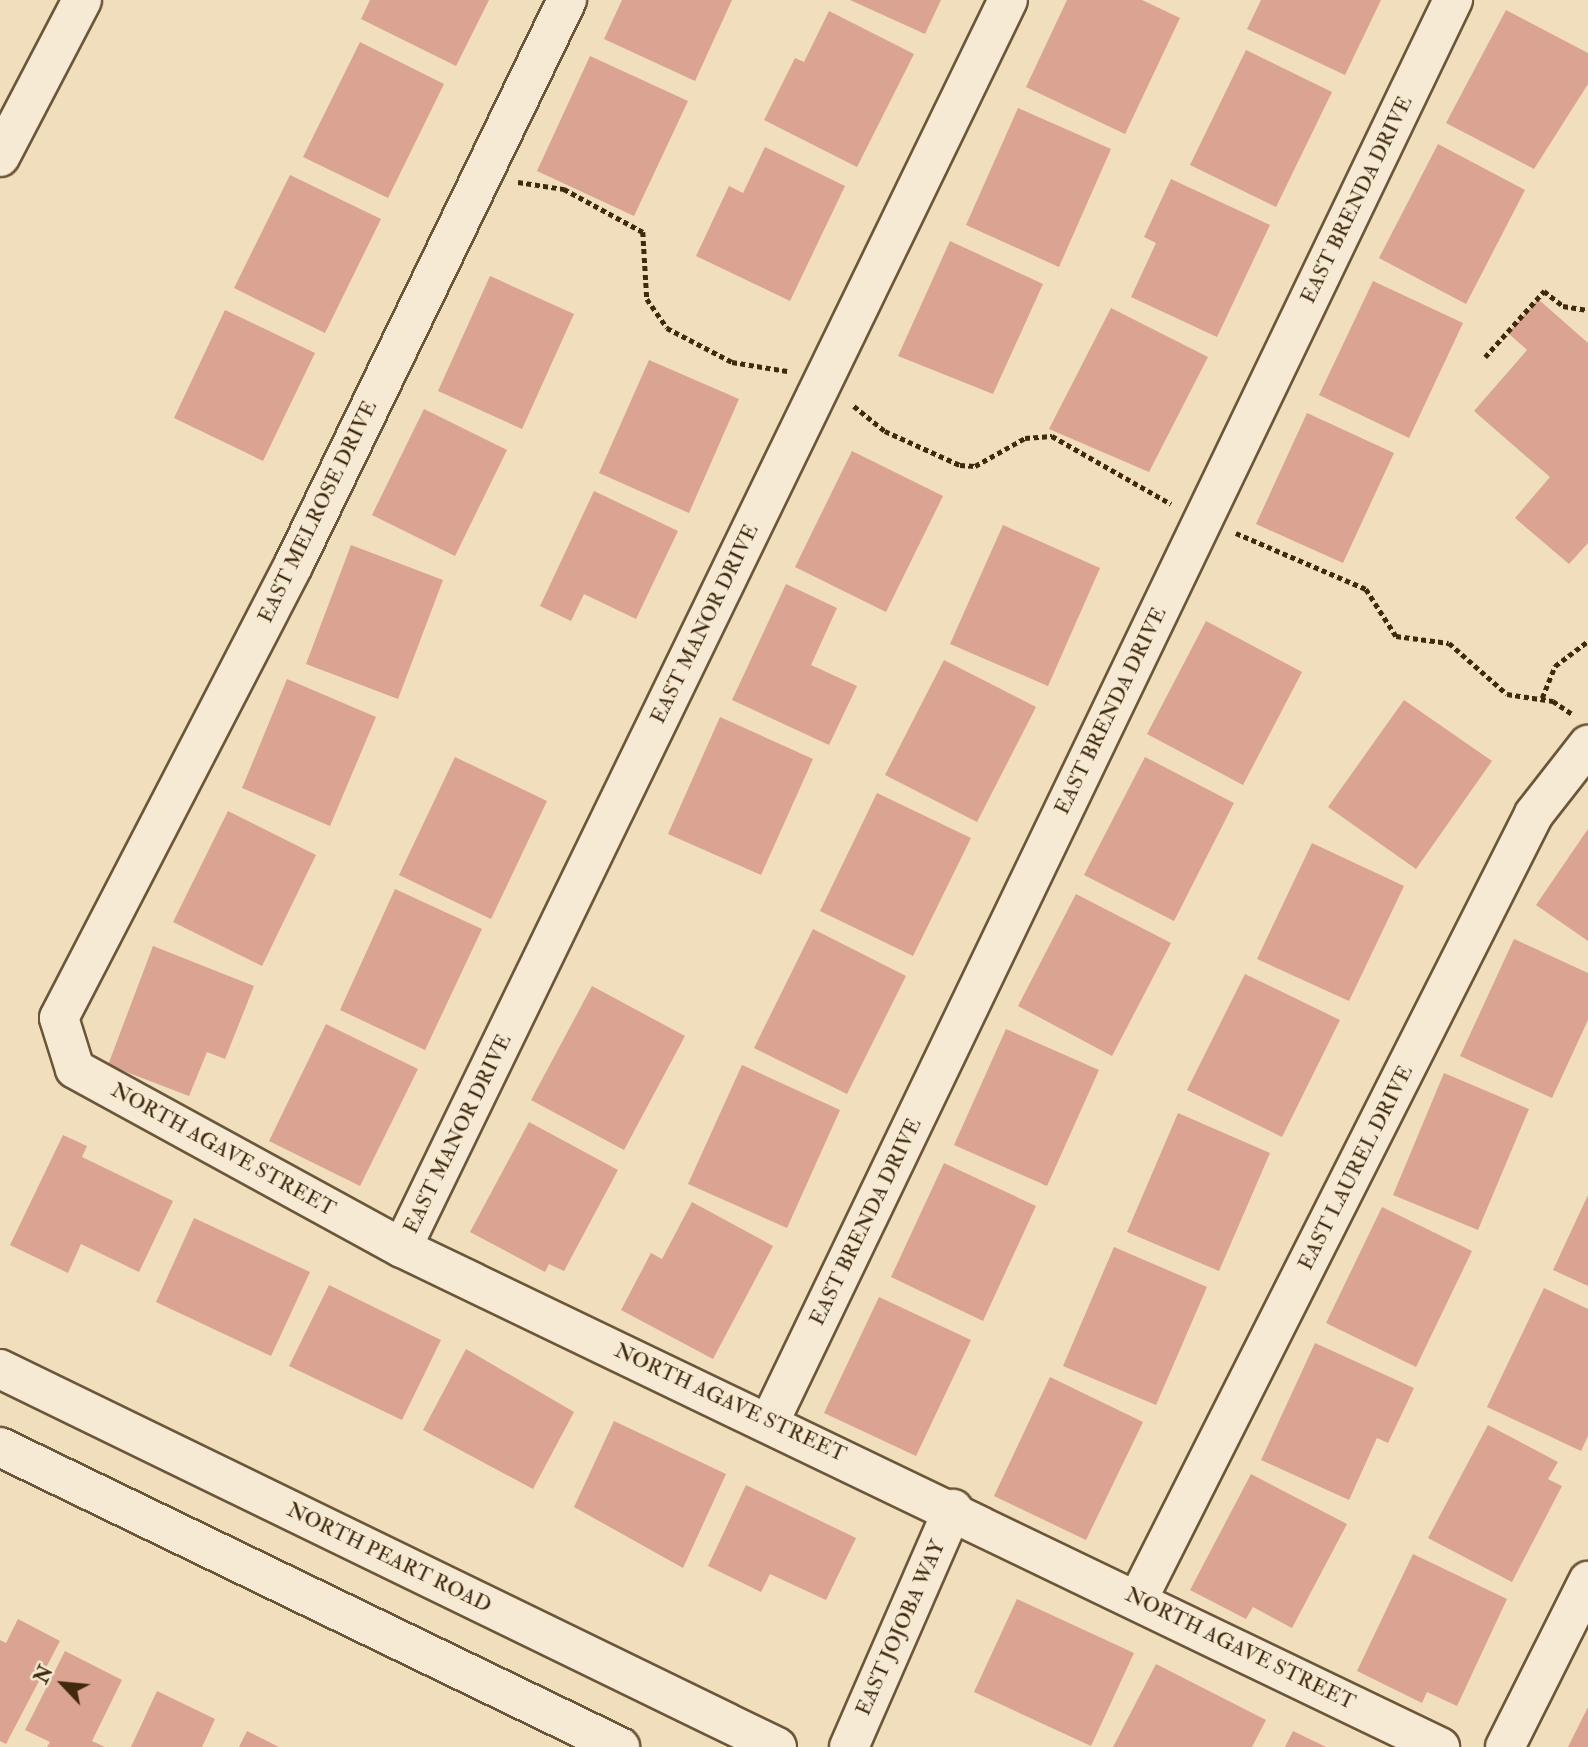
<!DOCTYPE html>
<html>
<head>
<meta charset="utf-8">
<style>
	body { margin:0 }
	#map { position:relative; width:1588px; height:1747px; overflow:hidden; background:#f1debd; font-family:"IM FELL Double Pica",serif }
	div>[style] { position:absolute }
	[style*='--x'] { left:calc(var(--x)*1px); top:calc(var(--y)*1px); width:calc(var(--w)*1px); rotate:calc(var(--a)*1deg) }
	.building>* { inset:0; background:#dba392 }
	.path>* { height:4.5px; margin-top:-2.25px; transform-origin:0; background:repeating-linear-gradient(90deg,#40290d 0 5px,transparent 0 8.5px) }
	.roads { filter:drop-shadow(2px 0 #6c5639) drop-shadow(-2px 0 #6c5639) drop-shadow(0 2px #6c5639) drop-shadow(0 -2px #6c5639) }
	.minor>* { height:38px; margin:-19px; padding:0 19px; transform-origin:19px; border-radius:19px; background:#f6ead4 }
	span { translate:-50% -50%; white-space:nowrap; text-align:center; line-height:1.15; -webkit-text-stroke:5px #f6ead4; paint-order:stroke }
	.street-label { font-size:21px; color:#40290d }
	.north { position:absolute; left:28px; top:1649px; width:70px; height:70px; -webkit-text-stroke:5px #f6ead4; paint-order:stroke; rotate:296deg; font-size:19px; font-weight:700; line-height:28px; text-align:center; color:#40290d }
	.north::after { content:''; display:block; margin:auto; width:24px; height:32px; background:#40290d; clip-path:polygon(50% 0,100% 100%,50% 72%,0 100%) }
</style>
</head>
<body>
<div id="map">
	<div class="building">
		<div style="clip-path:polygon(370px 0,489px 0,456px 66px,361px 19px)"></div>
		<div style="clip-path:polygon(622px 0,732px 0,695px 81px,604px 39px)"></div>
		<div style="clip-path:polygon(850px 0,941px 0,925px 34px)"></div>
		<div style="clip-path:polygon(1067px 0,1142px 0,1180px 18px,1125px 134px,1026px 87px)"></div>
		<div style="clip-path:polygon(1261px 0,1381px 0,1345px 75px,1247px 29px)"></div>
		<div style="clip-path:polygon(1506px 10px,1588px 53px,1588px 84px,1534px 169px,1446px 123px)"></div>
		<div style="clip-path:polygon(829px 11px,914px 54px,857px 167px,764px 120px,795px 58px,804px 62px)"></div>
		<div style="clip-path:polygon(360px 42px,444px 84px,388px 198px,303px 157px)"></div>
		<div style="clip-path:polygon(1246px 50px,1332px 92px,1276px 207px,1190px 165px)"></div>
		<div style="clip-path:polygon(590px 56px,688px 101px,634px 216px,537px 171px)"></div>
		<div style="clip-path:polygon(1018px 108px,1111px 149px,1059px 267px,966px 225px)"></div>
		<div style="clip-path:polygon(1438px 144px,1525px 190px,1466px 304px,1379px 258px)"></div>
		<div style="clip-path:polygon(765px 147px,845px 186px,790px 301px,696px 256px,729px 186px,743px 193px)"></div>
		<div style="clip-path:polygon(290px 175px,381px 219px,325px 333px,234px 288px)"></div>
		<div style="clip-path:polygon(1171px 179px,1270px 225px,1217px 337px,1131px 297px,1156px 243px,1144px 237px)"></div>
		<div style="clip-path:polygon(950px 241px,1043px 284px,993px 394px,898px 356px)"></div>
		<div style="clip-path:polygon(490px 276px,574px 314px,522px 429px,438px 391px)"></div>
		<div style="clip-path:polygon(1373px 281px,1463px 323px,1409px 438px,1319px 395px)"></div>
		<div style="clip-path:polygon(1538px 299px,1588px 343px,1588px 543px,1569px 564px,1515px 518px,1550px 477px,1474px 411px,1527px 350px,1508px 333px)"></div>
		<div style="clip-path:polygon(1111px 308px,1208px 357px,1149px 472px,1049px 429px)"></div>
		<div style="clip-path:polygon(225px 310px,315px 353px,263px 461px,174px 418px)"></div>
		<div style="clip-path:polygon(649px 360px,739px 399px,689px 513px,599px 473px)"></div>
		<div style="clip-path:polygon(424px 409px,507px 450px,455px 556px,372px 515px)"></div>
		<div style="clip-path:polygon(1307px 413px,1394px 453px,1343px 563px,1256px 524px)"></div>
		<div style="clip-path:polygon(852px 451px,943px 496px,886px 612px,795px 567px)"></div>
		<div style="clip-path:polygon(594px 491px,678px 531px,636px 619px,584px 594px,571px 621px,540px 606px)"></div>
		<div style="clip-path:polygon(1003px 525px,1100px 568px,1048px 686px,950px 644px)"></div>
		<div style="clip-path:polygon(351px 545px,443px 580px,398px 699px,306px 664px)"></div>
		<div style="clip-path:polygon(786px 584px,837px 608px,811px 665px,857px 686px,829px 745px,732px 700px)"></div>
		<div style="clip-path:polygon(1206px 621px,1302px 672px,1243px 785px,1147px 734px)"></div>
		<div style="clip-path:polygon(944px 660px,1036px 707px,977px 822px,885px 775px)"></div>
		<div style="clip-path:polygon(287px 679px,376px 717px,330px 826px,242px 788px)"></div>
		<div style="clip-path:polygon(1404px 700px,1492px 761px,1416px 869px,1328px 807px)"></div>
		<div style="clip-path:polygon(720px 717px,813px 759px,761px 875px,668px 834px)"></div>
		<div style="clip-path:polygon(455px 757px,547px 801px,491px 919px,399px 875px)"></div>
		<div style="clip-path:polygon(1145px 757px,1234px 803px,1174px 921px,1084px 875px)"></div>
		<div style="clip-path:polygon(877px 793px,971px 838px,913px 956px,820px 911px)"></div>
		<div style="clip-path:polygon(228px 811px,316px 855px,262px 966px,173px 922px)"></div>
		<div style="clip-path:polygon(1588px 829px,1588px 941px,1536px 905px)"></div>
		<div style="clip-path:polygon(1312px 843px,1404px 886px,1349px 1001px,1257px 959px)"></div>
		<div style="clip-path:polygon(395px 889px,482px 929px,425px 1050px,340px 1010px)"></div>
		<div style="clip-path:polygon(1076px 894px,1171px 943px,1112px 1056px,1018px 1006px)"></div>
		<div style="clip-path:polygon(813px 929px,906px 976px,847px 1094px,754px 1048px)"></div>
		<div style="clip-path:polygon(1514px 939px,1588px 973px,1588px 1020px,1552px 1098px,1460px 1056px)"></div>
		<div style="clip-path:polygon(153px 946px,254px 986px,225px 1059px,207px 1052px,189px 1096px,108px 1065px)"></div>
		<div style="clip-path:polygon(1245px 974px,1340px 1020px,1282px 1137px,1187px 1090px)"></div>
		<div style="clip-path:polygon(592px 986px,685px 1036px,624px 1150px,531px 1100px)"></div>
		<div style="clip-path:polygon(326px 1024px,418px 1069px,360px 1186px,269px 1141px)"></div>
		<div style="clip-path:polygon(1006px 1029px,1099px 1070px,1047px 1186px,954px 1145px)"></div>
		<div style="clip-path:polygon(742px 1065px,840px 1110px,787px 1228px,688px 1184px)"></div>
		<div style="clip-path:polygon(1444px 1073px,1529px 1109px,1478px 1230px,1393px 1195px)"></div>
		<div style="clip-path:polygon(1178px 1113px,1270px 1153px,1219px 1271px,1127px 1232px)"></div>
		<div style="clip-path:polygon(529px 1122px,618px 1170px,564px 1271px,549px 1264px,545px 1272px,470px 1232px)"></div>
		<div style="clip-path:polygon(63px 1135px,87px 1146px,82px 1157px,173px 1201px,139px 1272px,81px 1244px,68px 1273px,10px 1245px)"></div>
		<div style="clip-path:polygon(944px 1163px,1036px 1206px,983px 1321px,891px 1277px)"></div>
		<div style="clip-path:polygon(1588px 1195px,1588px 1286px,1553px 1270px)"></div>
		<div style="clip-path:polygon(692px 1202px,773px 1246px,713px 1359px,621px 1310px,651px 1253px,662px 1259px)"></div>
		<div style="clip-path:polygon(1382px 1207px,1472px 1251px,1416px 1367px,1326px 1323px)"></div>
		<div style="clip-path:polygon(194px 1218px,310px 1272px,271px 1356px,156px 1302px)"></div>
		<div style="clip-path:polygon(1114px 1247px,1207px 1287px,1156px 1405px,1063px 1366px)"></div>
		<div style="clip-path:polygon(329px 1285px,441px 1340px,402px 1420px,289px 1366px)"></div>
		<div style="clip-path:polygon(1544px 1288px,1588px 1309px,1588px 1436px,1581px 1451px,1487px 1407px)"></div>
		<div style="clip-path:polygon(879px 1297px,971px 1340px,916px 1456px,824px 1413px)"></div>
		<div style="clip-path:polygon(1315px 1343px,1414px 1388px,1388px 1443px,1377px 1438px,1349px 1500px,1261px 1460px)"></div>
		<div style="clip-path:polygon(466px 1349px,574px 1412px,533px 1489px,423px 1430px)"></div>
		<div style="clip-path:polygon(1050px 1377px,1143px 1422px,1086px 1540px,994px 1496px)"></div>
		<div style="clip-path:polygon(614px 1421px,726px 1474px,683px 1568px,574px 1507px)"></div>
		<div style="clip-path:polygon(1488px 1425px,1558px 1462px,1548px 1479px,1562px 1486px,1512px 1582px,1428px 1538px)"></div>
		<div style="clip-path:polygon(1251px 1474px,1347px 1524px,1292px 1628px,1253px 1607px,1246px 1619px,1190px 1590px)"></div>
		<div style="clip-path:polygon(746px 1485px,856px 1538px,826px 1600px,770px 1574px,761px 1592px,708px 1566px)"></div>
		<div style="clip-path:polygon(1413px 1554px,1507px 1599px,1457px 1706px,1427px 1692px,1422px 1703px,1357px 1671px)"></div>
		<div style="clip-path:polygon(1017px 1599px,1134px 1653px,1091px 1746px,974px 1692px)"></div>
		<div style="clip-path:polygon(18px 1619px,60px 1641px,6px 1744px,0 1741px,0 1640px,6px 1643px)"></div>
		<div style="clip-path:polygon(65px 1651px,122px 1680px,92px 1741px,105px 1747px,47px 1747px,50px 1742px,25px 1730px)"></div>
		<div style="clip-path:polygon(1156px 1664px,1266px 1720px,1252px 1747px,1113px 1747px)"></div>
		<div style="clip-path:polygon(157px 1691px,215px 1719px,202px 1747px,131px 1747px)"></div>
		<div style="clip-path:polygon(1588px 1707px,1588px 1747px,1568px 1747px)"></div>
		<div style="clip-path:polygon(247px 1731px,279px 1747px,239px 1747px)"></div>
		<div style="clip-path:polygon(1293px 1731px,1326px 1747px,1285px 1747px)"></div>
	</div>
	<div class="path">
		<div style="--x:518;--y:182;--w:47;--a:8.7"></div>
		<div style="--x:564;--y:189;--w:90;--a:28.6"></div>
		<div style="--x:643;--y:232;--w:67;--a:86.6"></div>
		<div style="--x:647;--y:299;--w:35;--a:55"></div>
		<div style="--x:667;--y:328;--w:73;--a:27.6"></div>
		<div style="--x:732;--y:362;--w:56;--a:9.3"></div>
		<div style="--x:1485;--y:357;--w:89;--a:-48.2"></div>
		<div style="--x:1544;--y:291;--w:24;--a:38"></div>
		<div style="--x:1563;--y:306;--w:25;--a:9"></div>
		<div style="--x:854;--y:406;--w:40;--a:39"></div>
		<div style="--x:885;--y:431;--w:82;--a:24.4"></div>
		<div style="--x:960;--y:465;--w:15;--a:4"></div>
		<div style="--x:975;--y:466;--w:57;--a:-29.2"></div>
		<div style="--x:1025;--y:438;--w:27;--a:-4"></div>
		<div style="--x:1052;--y:436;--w:137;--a:29.7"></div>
		<div style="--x:1236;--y:533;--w:142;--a:23.3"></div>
		<div style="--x:1366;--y:589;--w:56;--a:57.4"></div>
		<div style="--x:1396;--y:636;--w:53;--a:7.5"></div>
		<div style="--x:1449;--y:643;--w:77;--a:41.3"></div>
		<div style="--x:1507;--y:694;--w:47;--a:8.7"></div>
		<div style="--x:1553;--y:701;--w:23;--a:34"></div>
		<div style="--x:1542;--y:698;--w:35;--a:-68"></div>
		<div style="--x:1555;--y:666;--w:41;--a:-37.1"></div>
	</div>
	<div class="roads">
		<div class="minor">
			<div style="--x:567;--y:0;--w:627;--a:115.83"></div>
			<div style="--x:294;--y:564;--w:511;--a:117.37"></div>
			<div style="--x:59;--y:1018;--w:53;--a:72.6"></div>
			<div style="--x:75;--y:1069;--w:373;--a:28.7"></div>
			<div style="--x:402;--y:1248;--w:1152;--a:25.68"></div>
			<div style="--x:0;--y:157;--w:177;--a:-62.4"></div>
			<div style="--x:402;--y:1248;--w:1387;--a:-64.1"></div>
			<div style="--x:0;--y:1369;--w:864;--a:25.94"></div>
			<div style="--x:770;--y:1421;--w:1577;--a:-64.33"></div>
			<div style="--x:0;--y:1447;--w:689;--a:25.82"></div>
			<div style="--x:1138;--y:1599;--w:879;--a:-63.23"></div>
			<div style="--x:1534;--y:814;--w:88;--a:-52"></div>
			<div style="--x:849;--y:1747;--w:260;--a:-66.4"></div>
			<div style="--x:1505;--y:1747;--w:186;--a:-63.4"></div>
		</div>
	</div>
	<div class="street-label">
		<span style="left:1357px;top:200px;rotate:-64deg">EAST BRENDA DRIVE</span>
		<span style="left:318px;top:512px;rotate:-64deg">EAST MELROSE DRIVE</span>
		<span style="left:705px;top:624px;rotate:-64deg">EAST MANOR DRIVE</span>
		<span style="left:1111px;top:711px;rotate:-64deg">EAST BRENDA DRIVE</span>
		<span style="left:458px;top:1134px;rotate:-64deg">EAST MANOR DRIVE</span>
		<span style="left:223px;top:1150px;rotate:29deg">NORTH AGAVE STREET</span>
		<span style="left:1356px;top:1168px;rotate:-63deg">EAST LAUREL DRIVE</span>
		<span style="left:866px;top:1222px;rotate:-64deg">EAST BRENDA DRIVE</span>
		<span style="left:730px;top:1403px;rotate:25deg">NORTH AGAVE STREET</span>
		<span style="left:389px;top:1558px;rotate:26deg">NORTH PEART ROAD</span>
		<span style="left:901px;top:1628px;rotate:-66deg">EAST JOJOBA WAY</span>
		<span style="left:1240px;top:1649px;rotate:26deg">NORTH AGAVE STREET</span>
	</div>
	<div class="north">N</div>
</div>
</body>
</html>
